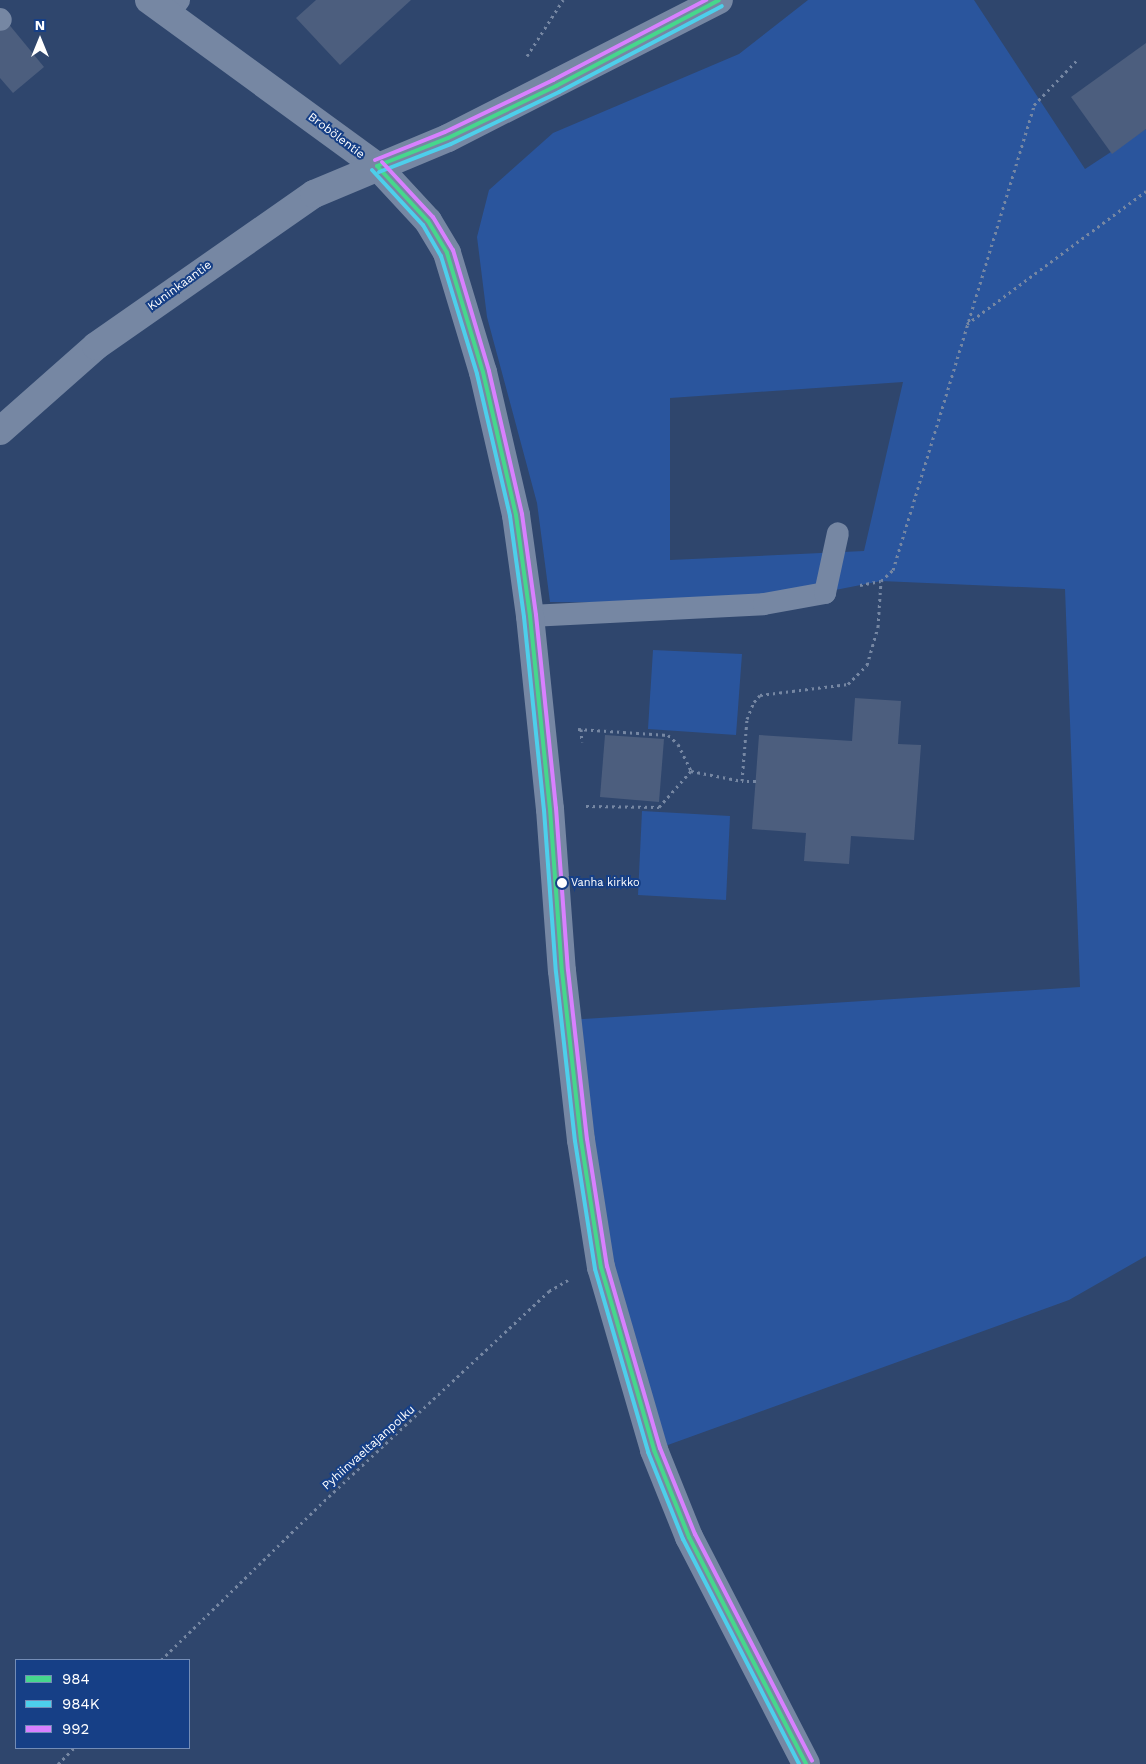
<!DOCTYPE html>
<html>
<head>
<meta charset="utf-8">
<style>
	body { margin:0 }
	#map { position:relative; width:1146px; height:1764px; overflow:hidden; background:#2f466d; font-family:"Work Sans",sans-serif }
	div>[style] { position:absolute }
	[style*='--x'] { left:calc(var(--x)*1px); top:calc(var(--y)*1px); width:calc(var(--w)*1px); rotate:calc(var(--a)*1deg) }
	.green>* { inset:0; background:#2a559d }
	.building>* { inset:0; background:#4c5e7e }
	.path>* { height:3px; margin-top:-1.5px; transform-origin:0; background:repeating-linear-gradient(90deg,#7687a3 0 2.5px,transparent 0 6.5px) }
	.service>* { height:22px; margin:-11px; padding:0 11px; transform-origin:11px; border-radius:11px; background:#7687a3 }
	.tertiary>* { height:28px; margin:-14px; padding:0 14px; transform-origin:14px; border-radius:14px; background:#7687a3 }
	.bus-1>* { height:4px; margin:-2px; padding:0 2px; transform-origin:2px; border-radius:2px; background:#46d78d }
	.bus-2>* { height:4px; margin:-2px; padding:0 2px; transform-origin:2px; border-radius:2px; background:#4dcfeb }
	.bus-3>* { height:4px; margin:-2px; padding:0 2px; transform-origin:2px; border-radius:2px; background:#d880ff }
	.dots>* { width:14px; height:14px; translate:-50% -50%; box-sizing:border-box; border:2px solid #163f86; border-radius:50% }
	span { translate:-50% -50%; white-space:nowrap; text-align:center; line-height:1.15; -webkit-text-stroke:4px #163f86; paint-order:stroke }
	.bus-label { font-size:11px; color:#fff }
	.left { translate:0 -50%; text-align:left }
	.street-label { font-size:12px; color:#fff }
	.legend { position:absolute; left:15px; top:1659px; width:175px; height:90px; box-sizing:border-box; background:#163f86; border:1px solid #738cb6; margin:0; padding:6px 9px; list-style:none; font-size:15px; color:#fff }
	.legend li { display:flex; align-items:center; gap:10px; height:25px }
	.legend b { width:25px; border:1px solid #738cb6 }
	.north { position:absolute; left:15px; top:15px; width:50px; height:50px; -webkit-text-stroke:4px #163f86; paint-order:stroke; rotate:0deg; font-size:14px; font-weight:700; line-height:20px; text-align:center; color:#fff }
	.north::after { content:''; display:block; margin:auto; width:18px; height:22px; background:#fff; clip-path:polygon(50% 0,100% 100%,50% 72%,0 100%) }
</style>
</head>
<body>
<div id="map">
	<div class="green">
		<div style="clip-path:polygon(evenodd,808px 0,974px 0,1085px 169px,1146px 129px,1146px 1256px,1069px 1300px,654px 1450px,627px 1354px,568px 1020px,1080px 987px,1065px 589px,881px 581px,764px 604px,550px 602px,537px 503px,487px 317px,477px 237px,489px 190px,553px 133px,739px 54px,808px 0,903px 382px,864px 551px,670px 560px,670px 398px,903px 382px)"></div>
		<div style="clip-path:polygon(653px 650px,742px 654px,736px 735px,648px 729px)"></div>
		<div style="clip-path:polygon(642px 811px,730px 816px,726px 900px,638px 895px)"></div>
	</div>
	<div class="building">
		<div style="clip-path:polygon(316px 0,411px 0,340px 65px,296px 18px)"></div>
		<div style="clip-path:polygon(7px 22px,44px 67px,13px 93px,0 78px,0 28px)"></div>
		<div style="clip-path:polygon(1146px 43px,1146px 129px,1112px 154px,1071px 97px)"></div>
		<div style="clip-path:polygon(855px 698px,901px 701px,898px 744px,921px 745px,914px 840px,851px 836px,849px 864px,804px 861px,806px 833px,752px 829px,759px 735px,852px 741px)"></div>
		<div style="clip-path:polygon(605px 735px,664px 739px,659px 802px,600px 797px)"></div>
	</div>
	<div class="path">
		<div style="--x:527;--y:56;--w:67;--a:-57.3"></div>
		<div style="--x:967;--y:324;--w:223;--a:-36.6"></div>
		<div style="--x:860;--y:585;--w:21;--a:-11"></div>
		<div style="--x:881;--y:581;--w:16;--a:-43"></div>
		<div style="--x:893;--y:570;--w:486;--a:-73.1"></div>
		<div style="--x:1034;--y:105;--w:62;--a:-46.3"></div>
		<div style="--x:578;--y:729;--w:90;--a:3.8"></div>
		<div style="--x:668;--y:735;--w:13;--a:42"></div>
		<div style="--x:678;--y:744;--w:30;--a:64"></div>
		<div style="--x:691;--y:771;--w:52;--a:11.1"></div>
		<div style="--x:581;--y:729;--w:13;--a:86"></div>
		<div style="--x:756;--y:781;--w:14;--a:180"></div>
		<div style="--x:742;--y:781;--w:62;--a:-85.4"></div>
		<div style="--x:747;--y:719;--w:18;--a:-68"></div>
		<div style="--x:754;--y:702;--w:9;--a:-49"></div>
		<div style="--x:760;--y:695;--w:89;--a:-7.1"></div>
		<div style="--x:848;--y:684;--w:27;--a:-45"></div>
		<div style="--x:867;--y:665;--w:40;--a:-74"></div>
		<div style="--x:878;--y:627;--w:46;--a:-86.3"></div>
		<div style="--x:586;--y:806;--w:73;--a:0.8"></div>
		<div style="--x:659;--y:807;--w:48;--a:-48.4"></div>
		<div style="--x:161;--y:1660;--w:228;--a:-44.3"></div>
		<div style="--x:324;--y:1501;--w:308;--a:-43"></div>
		<div style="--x:549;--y:1291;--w:22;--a:-30"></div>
		<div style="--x:58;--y:1764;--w:23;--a:-45"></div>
	</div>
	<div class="service">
		<div style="--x:170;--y:12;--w:15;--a:-53"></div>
		<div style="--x:0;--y:19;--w:1;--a:45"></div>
		<div style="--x:530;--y:616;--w:234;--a:-2.9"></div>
		<div style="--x:764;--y:604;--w:62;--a:-10.2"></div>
		<div style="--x:825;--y:593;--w:61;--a:-77.8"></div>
	</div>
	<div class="tertiary">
		<div style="--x:149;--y:0;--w:282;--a:36.1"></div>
		<div style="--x:377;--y:166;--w:75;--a:47.2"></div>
		<div style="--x:428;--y:221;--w:37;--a:59"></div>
		<div style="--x:447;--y:253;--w:124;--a:73.2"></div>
		<div style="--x:483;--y:372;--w:147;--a:77"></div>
		<div style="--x:516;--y:515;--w:102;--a:82.1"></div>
		<div style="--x:530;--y:616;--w:194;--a:84.1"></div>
		<div style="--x:550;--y:809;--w:162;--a:85.8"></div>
		<div style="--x:562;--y:971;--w:170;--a:83.6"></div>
		<div style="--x:581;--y:1140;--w:129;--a:81.1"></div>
		<div style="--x:601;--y:1267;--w:191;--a:73.8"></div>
		<div style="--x:654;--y:1450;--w:94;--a:68.1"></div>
		<div style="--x:689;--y:1537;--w:255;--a:62.7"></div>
		<div style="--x:0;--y:431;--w:128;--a:-41.5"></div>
		<div style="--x:96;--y:346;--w:266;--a:-34.9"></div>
		<div style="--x:314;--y:194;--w:145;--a:-22.7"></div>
		<div style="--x:448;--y:138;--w:304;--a:-27"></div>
	</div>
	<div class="bus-1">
		<div style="--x:377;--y:166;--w:75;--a:47.2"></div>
		<div style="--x:428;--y:221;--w:37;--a:59"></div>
		<div style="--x:447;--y:253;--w:124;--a:73.2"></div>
		<div style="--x:483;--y:372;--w:147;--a:77"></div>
		<div style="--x:516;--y:515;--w:102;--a:82.1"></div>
		<div style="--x:530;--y:616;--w:194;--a:84.1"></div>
		<div style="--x:550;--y:809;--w:162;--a:85.8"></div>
		<div style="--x:562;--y:971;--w:170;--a:83.6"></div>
		<div style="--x:581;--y:1140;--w:129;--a:81.1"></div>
		<div style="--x:601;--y:1267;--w:191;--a:73.8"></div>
		<div style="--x:654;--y:1450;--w:94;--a:68.1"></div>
		<div style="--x:689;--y:1537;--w:255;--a:62.7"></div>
		<div style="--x:377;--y:166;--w:76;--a:-21.5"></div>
		<div style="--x:448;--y:138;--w:120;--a:-25.7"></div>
		<div style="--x:556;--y:86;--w:184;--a:-27.8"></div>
	</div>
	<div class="bus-2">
		<div style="--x:372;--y:170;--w:75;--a:47.2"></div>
		<div style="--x:423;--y:225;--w:36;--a:60"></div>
		<div style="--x:441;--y:256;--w:123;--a:73"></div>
		<div style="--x:477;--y:374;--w:146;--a:76.9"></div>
		<div style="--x:510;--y:516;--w:102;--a:82.1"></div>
		<div style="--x:524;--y:617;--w:194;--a:84.1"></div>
		<div style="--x:544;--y:810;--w:162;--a:85.8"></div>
		<div style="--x:556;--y:972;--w:170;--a:83.6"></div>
		<div style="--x:575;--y:1141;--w:130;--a:81.1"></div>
		<div style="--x:595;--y:1269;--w:191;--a:73.8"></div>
		<div style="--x:648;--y:1452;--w:94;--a:68.1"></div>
		<div style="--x:683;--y:1539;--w:253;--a:62.7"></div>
		<div style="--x:379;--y:172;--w:77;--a:-21.3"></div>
		<div style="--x:451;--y:144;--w:120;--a:-25.7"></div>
		<div style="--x:559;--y:92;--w:184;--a:-27.8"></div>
	</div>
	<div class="bus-3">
		<div style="--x:375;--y:160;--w:75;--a:-21.8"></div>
		<div style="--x:445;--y:132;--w:120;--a:-25.7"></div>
		<div style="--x:553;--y:80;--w:173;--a:-27.6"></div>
		<div style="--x:382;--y:162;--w:75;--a:47.2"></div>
		<div style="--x:433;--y:217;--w:39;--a:59"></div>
		<div style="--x:453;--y:250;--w:126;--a:73.4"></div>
		<div style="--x:489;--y:371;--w:147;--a:77"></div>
		<div style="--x:522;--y:514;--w:102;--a:82.1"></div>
		<div style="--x:536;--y:615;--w:194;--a:84.1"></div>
		<div style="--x:556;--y:808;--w:162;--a:85.8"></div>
		<div style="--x:568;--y:970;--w:170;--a:83.6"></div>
		<div style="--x:587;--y:1139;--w:129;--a:81.1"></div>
		<div style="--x:607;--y:1266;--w:190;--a:73.8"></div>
		<div style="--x:660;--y:1448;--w:93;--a:67.9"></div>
		<div style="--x:695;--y:1534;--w:255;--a:62.7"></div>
	</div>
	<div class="dots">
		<div style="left:562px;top:883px;background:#fff"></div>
	</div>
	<div class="bus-label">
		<span class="left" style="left:571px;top:883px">Vanha kirkko</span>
	</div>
	<div class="street-label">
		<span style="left:336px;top:136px;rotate:37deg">Brobölentie</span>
		<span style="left:180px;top:286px;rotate:-36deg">Kuninkaantie</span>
		<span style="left:369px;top:1448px;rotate:-42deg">Pyhiinvaeltajanpolku</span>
	</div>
	<ul class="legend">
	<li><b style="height:6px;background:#46d78d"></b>984</li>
	<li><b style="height:6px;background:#4dcfeb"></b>984K</li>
	<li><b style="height:6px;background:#d880ff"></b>992</li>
	</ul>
	<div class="north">N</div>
</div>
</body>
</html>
